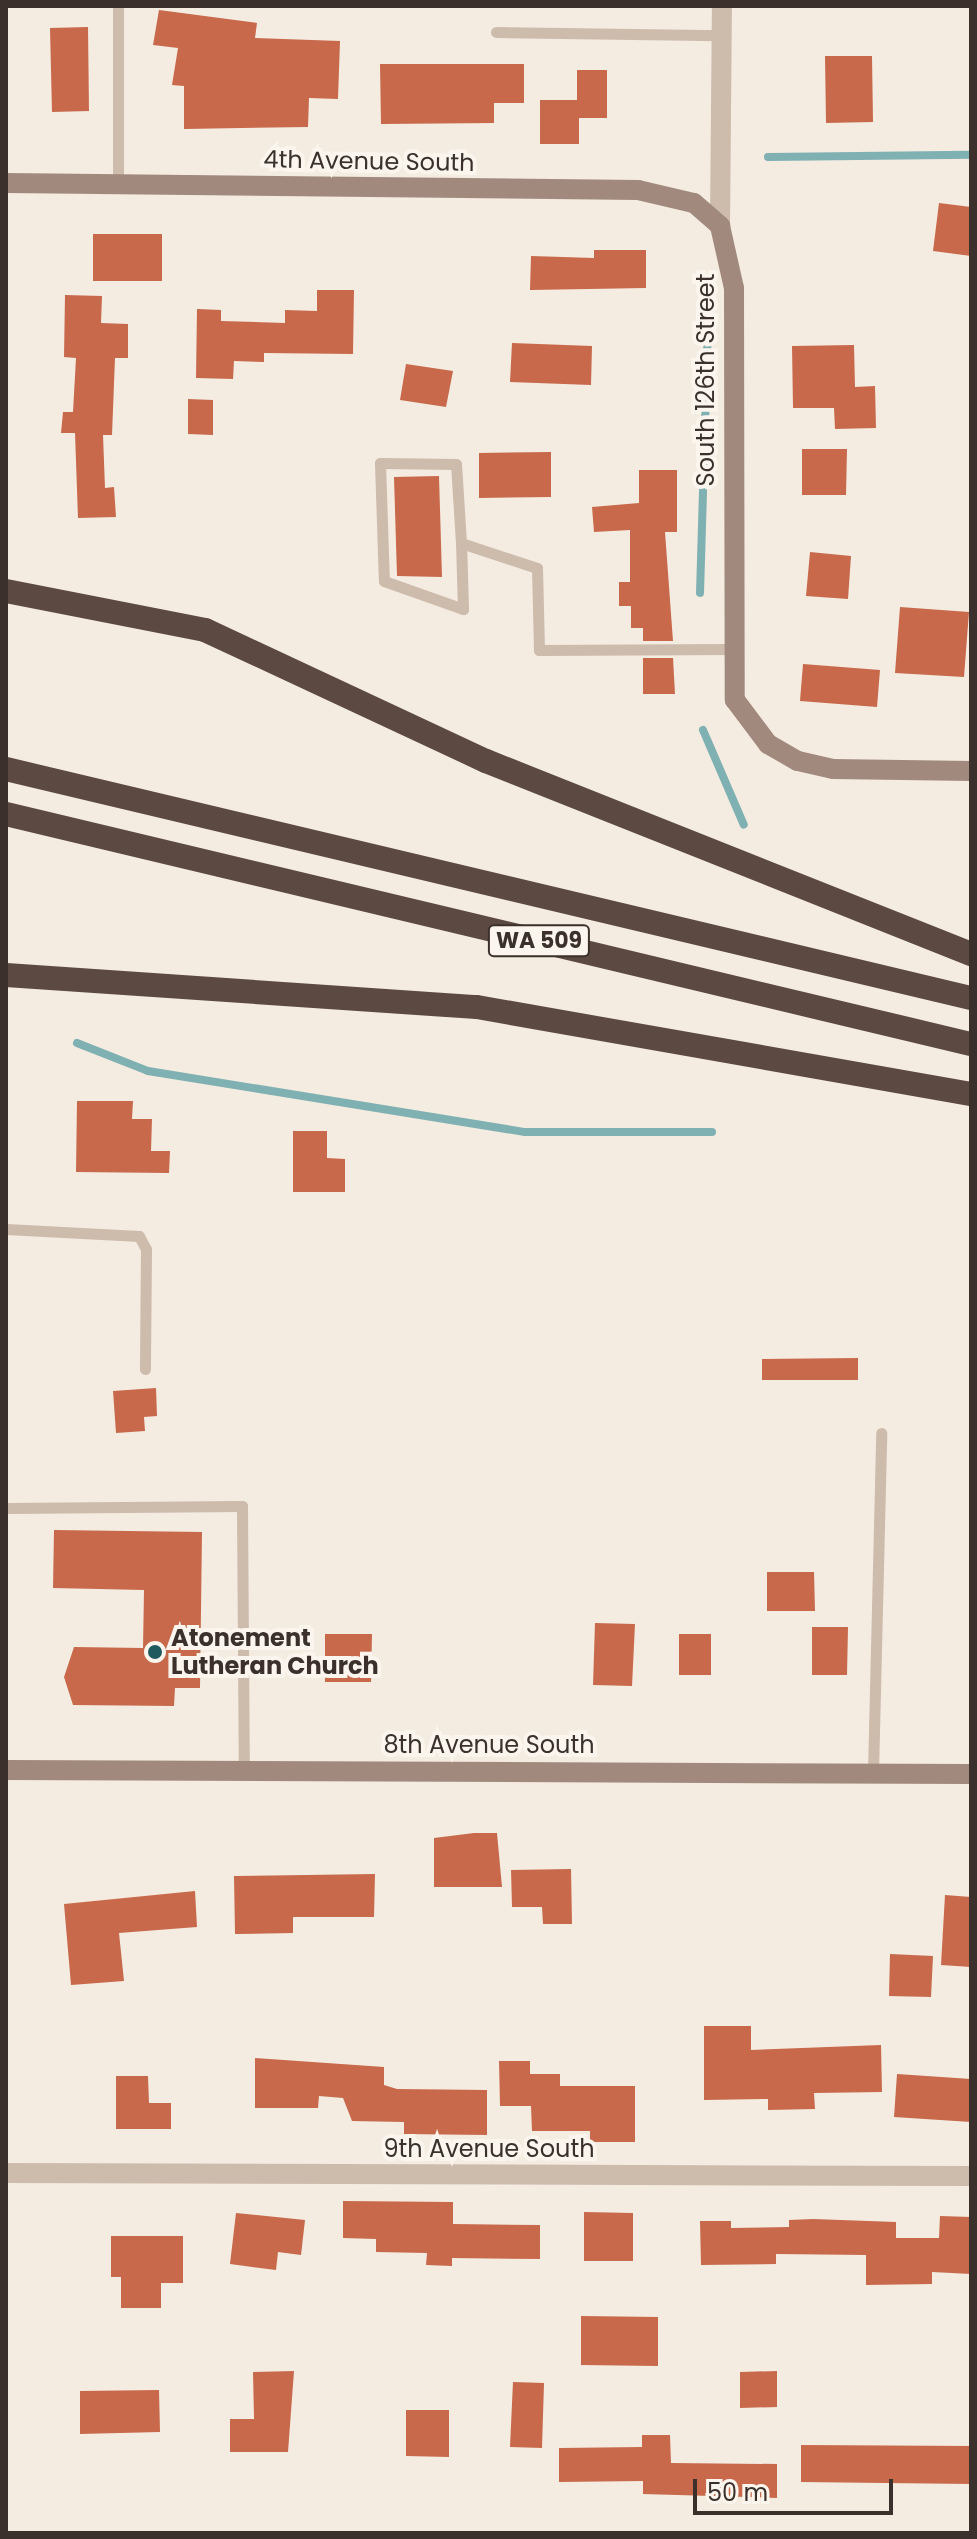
<!DOCTYPE html>
<html>
<head>
<meta charset="utf-8">
<style>
	body { margin:0 }
	#map { position:relative; width:977px; height:2539px; overflow:hidden; background:#f4ebe1; font-family:Poppins,sans-serif }
	div>[style] { position:absolute }
	[style*='--x'] { left:calc(var(--x)*1px); top:calc(var(--y)*1px); width:calc(var(--w)*1px); rotate:calc(var(--a)*1deg) }
	.stream>* { height:8px; margin:-4px; padding:0 4px; transform-origin:4px; border-radius:4px; background:#7fb0b2 }
	.building>* { inset:0; background:#c8694b }
	.lane>* { height:11px; margin:-5.5px; padding:0 5.5px; transform-origin:5.5px; border-radius:5.5px; background:#cdbbac }
	.street>* { height:20px; margin:-10px; padding:0 10px; transform-origin:10px; border-radius:10px; background:#cdbbac }
	.secondary>* { height:20px; margin:-10px; padding:0 10px; transform-origin:10px; border-radius:10px; background:#a18a7d }
	.highway>* { height:24px; margin:-12px; padding:0 12px; transform-origin:12px; border-radius:12px; background:#5c4a42 }
	.dots>* { width:22px; height:22px; translate:-50% -50%; box-sizing:border-box; border:4px solid #fbf5ee; border-radius:50% }
	span { translate:-50% -50%; white-space:nowrap; text-align:center; line-height:1.15; -webkit-text-stroke:8px #fbf5ee; paint-order:stroke }
	.shield-label span { padding:2px 6px; background:#fbf5ee; border:2px solid; border-radius:6px; -webkit-text-stroke-width:0 }
	.shield-label { font-size:22px; color:#3b302b; font-weight:700 }
	.street-label { font-size:24px; color:#3b302b }
	.poi-label { font-size:24px; color:#3b302b; font-weight:700 }
	.left { translate:0 -50%; text-align:left }
	.frame { position:absolute; inset:0; border:8px solid #3b302b; pointer-events:none }
	.scale { position:absolute; left:693px; top:2479px; width:200px; height:36px; box-sizing:border-box; border:4px solid #3b302b; border-top:0; padding-left:10px; font-size:24px; line-height:28px; white-space:nowrap; color:#3b302b; -webkit-text-stroke:6px #fbf5ee; paint-order:stroke }
</style>
</head>
<body>
<div id="map">
	<div class="stream">
		<div style="--x:768;--y:157;--w:203;--a:-0.6"></div>
		<div style="--x:700;--y:593;--w:266;--a:-88.3"></div>
		<div style="--x:703;--y:730;--w:103;--a:66.7"></div>
		<div style="--x:77;--y:1043;--w:76;--a:21.5"></div>
		<div style="--x:148;--y:1071;--w:382;--a:9.2"></div>
		<div style="--x:525;--y:1132;--w:187;--a:0"></div>
	</div>
	<div class="building">
		<div style="clip-path:polygon(159px 10px,257px 23px,255px 38px,340px 41px,338px 99px,309px 98px,308px 127px,184px 129px,184px 86px,172px 85px,178px 48px,153px 45px)"></div>
		<div style="clip-path:polygon(88px 27px,89px 111px,52px 112px,50px 28px)"></div>
		<div style="clip-path:polygon(825px 56px,872px 56px,873px 122px,826px 123px)"></div>
		<div style="clip-path:polygon(380px 64px,524px 64px,524px 103px,494px 103px,494px 123px,381px 124px)"></div>
		<div style="clip-path:polygon(577px 70px,607px 70px,607px 118px,579px 118px,579px 144px,540px 144px,540px 100px,577px 100px)"></div>
		<div style="clip-path:polygon(939px 203px,971px 207px,971px 256px,933px 251px)"></div>
		<div style="clip-path:polygon(93px 234px,162px 234px,162px 281px,93px 281px)"></div>
		<div style="clip-path:polygon(594px 250px,646px 250px,646px 288px,530px 290px,531px 256px,594px 258px)"></div>
		<div style="clip-path:polygon(317px 290px,354px 290px,353px 354px,264px 353px,264px 362px,234px 361px,233px 379px,196px 378px,197px 309px,221px 310px,221px 321px,285px 323px,285px 310px,317px 311px)"></div>
		<div style="clip-path:polygon(65px 295px,102px 296px,101px 323px,128px 324px,128px 358px,115px 358px,112px 435px,103px 435px,105px 488px,114px 487px,116px 517px,78px 518px,75px 433px,61px 433px,63px 412px,73px 412px,76px 358px,64px 357px)"></div>
		<div style="clip-path:polygon(512px 343px,592px 346px,591px 385px,510px 382px)"></div>
		<div style="clip-path:polygon(854px 345px,855px 387px,875px 386px,876px 428px,835px 429px,834px 408px,793px 408px,792px 346px)"></div>
		<div style="clip-path:polygon(406px 364px,453px 371px,446px 407px,400px 400px)"></div>
		<div style="clip-path:polygon(188px 399px,213px 400px,213px 435px,188px 434px)"></div>
		<div style="clip-path:polygon(802px 449px,847px 449px,846px 495px,802px 495px)"></div>
		<div style="clip-path:polygon(551px 452px,551px 497px,479px 498px,479px 453px)"></div>
		<div style="clip-path:polygon(639px 470px,677px 470px,677px 532px,665px 532px,673px 641px,643px 641px,643px 628px,631px 628px,631px 606px,619px 606px,619px 582px,630px 582px,630px 530px,594px 532px,592px 507px,639px 503px)"></div>
		<div style="clip-path:polygon(439px 476px,442px 577px,397px 576px,394px 477px)"></div>
		<div style="clip-path:polygon(810px 552px,851px 556px,848px 599px,806px 596px)"></div>
		<div style="clip-path:polygon(900px 607px,969px 612px,964px 677px,895px 673px)"></div>
		<div style="clip-path:polygon(643px 658px,673px 658px,675px 694px,643px 694px)"></div>
		<div style="clip-path:polygon(803px 664px,880px 670px,877px 707px,800px 701px)"></div>
		<div style="clip-path:polygon(77px 1101px,133px 1101px,132px 1119px,152px 1119px,151px 1151px,170px 1151px,169px 1173px,76px 1172px)"></div>
		<div style="clip-path:polygon(293px 1131px,327px 1131px,327px 1158px,345px 1159px,345px 1192px,293px 1192px)"></div>
		<div style="clip-path:polygon(858px 1358px,858px 1380px,762px 1380px,762px 1359px)"></div>
		<div style="clip-path:polygon(156px 1388px,157px 1416px,144px 1417px,145px 1431px,116px 1433px,113px 1391px)"></div>
		<div style="clip-path:polygon(54px 1530px,202px 1532px,200px 1688px,175px 1688px,174px 1706px,73px 1705px,64px 1677px,74px 1647px,143px 1648px,144px 1590px,53px 1588px)"></div>
		<div style="clip-path:polygon(767px 1572px,814px 1572px,815px 1611px,767px 1611px)"></div>
		<div style="clip-path:polygon(595px 1623px,635px 1624px,632px 1686px,593px 1685px)"></div>
		<div style="clip-path:polygon(812px 1627px,848px 1627px,847px 1675px,812px 1675px)"></div>
		<div style="clip-path:polygon(325px 1634px,372px 1634px,371px 1682px,325px 1682px)"></div>
		<div style="clip-path:polygon(679px 1634px,711px 1634px,711px 1675px,679px 1675px)"></div>
		<div style="clip-path:polygon(474px 1833px,497px 1833px,502px 1887px,434px 1887px,434px 1838px)"></div>
		<div style="clip-path:polygon(571px 1869px,572px 1924px,543px 1924px,542px 1907px,512px 1907px,511px 1870px)"></div>
		<div style="clip-path:polygon(375px 1874px,374px 1917px,293px 1917px,293px 1933px,235px 1934px,234px 1876px)"></div>
		<div style="clip-path:polygon(195px 1891px,197px 1927px,119px 1933px,124px 1981px,71px 1985px,64px 1904px)"></div>
		<div style="clip-path:polygon(945px 1895px,971px 1897px,971px 1967px,941px 1965px)"></div>
		<div style="clip-path:polygon(890px 1954px,933px 1956px,931px 1997px,889px 1996px)"></div>
		<div style="clip-path:polygon(704px 2026px,751px 2026px,751px 2050px,881px 2045px,882px 2092px,814px 2093px,815px 2109px,768px 2110px,768px 2099px,704px 2100px)"></div>
		<div style="clip-path:polygon(255px 2058px,384px 2067px,384px 2085px,397px 2089px,487px 2090px,487px 2135px,404px 2134px,404px 2122px,352px 2121px,343px 2098px,319px 2096px,318px 2108px,255px 2108px)"></div>
		<div style="clip-path:polygon(499px 2061px,530px 2061px,530px 2074px,560px 2074px,560px 2086px,635px 2086px,635px 2142px,590px 2142px,590px 2131px,532px 2131px,531px 2106px,500px 2106px)"></div>
		<div style="clip-path:polygon(897px 2074px,971px 2079px,971px 2122px,894px 2117px)"></div>
		<div style="clip-path:polygon(116px 2076px,148px 2076px,149px 2103px,171px 2103px,171px 2129px,116px 2129px)"></div>
		<div style="clip-path:polygon(343px 2201px,453px 2202px,453px 2224px,540px 2225px,540px 2259px,452px 2258px,452px 2266px,426px 2265px,427px 2253px,376px 2252px,376px 2239px,343px 2238px)"></div>
		<div style="clip-path:polygon(584px 2212px,633px 2213px,633px 2261px,584px 2261px)"></div>
		<div style="clip-path:polygon(236px 2213px,305px 2220px,301px 2255px,278px 2252px,276px 2270px,230px 2264px)"></div>
		<div style="clip-path:polygon(940px 2216px,971px 2217px,971px 2274px,932px 2272px,932px 2284px,866px 2285px,866px 2255px,776px 2254px,776px 2264px,701px 2265px,700px 2221px,731px 2221px,731px 2228px,789px 2227px,789px 2220px,813px 2219px,896px 2222px,896px 2238px,939px 2238px)"></div>
		<div style="clip-path:polygon(111px 2236px,183px 2236px,183px 2283px,161px 2283px,161px 2308px,121px 2308px,121px 2277px,111px 2277px)"></div>
		<div style="clip-path:polygon(581px 2316px,658px 2317px,658px 2366px,581px 2365px)"></div>
		<div style="clip-path:polygon(294px 2371px,288px 2452px,230px 2452px,230px 2419px,254px 2419px,253px 2372px)"></div>
		<div style="clip-path:polygon(777px 2371px,777px 2407px,740px 2408px,740px 2372px)"></div>
		<div style="clip-path:polygon(513px 2382px,544px 2383px,542px 2448px,510px 2447px)"></div>
		<div style="clip-path:polygon(159px 2390px,160px 2432px,80px 2434px,80px 2391px)"></div>
		<div style="clip-path:polygon(406px 2410px,449px 2410px,449px 2457px,406px 2456px)"></div>
		<div style="clip-path:polygon(642px 2435px,670px 2435px,671px 2463px,777px 2464px,777px 2498px,643px 2494px,643px 2481px,559px 2482px,559px 2448px,642px 2447px)"></div>
		<div style="clip-path:polygon(801px 2445px,971px 2446px,971px 2484px,801px 2482px)"></div>
	</div>
	<div class="lane">
		<div style="--x:118;--y:6;--w:178;--a:90"></div>
		<div style="--x:496;--y:32;--w:226;--a:0.8"></div>
		<div style="--x:461;--y:543;--w:79;--a:-93.6"></div>
		<div style="--x:456;--y:464;--w:76;--a:-179.2"></div>
		<div style="--x:380;--y:463;--w:118;--a:88.1"></div>
		<div style="--x:384;--y:581;--w:84;--a:19.5"></div>
		<div style="--x:463;--y:609;--w:66;--a:-91.7"></div>
		<div style="--x:461;--y:543;--w:80;--a:18.2"></div>
		<div style="--x:537;--y:568;--w:82;--a:88.6"></div>
		<div style="--x:539;--y:650;--w:192;--a:-0.3"></div>
		<div style="--x:6;--y:1229;--w:133;--a:3"></div>
		<div style="--x:139;--y:1236;--w:15;--a:62"></div>
		<div style="--x:146;--y:1249;--w:120;--a:90.5"></div>
		<div style="--x:6;--y:1508;--w:236;--a:-0.5"></div>
		<div style="--x:242;--y:1506;--w:265;--a:89.6"></div>
		<div style="--x:873;--y:1772;--w:339;--a:-88.6"></div>
	</div>
	<div class="street">
		<div style="--x:720;--y:226;--w:220;--a:-89.5"></div>
		<div style="--x:6;--y:2173;--w:965;--a:0.18"></div>
	</div>
	<div class="secondary">
		<div style="--x:6;--y:183;--w:632;--a:0.63"></div>
		<div style="--x:638;--y:190;--w:57;--a:13.1"></div>
		<div style="--x:694;--y:203;--w:35;--a:41"></div>
		<div style="--x:720;--y:226;--w:64;--a:77.3"></div>
		<div style="--x:734;--y:288;--w:412;--a:89.9"></div>
		<div style="--x:735;--y:700;--w:55;--a:53.1"></div>
		<div style="--x:768;--y:744;--w:34;--a:30"></div>
		<div style="--x:798;--y:761;--w:36;--a:13"></div>
		<div style="--x:833;--y:769;--w:138;--a:0.8"></div>
		<div style="--x:6;--y:1770;--w:965;--a:0.24"></div>
	</div>
	<div class="highway">
		<div style="--x:6;--y:591;--w:203;--a:11.1"></div>
		<div style="--x:205;--y:630;--w:310;--a:25"></div>
		<div style="--x:486;--y:761;--w:522;--a:21.7"></div>
		<div style="--x:6;--y:769;--w:992;--a:13.35"></div>
		<div style="--x:6;--y:814;--w:992;--a:13.41"></div>
		<div style="--x:6;--y:975;--w:472;--a:3.9"></div>
		<div style="--x:477;--y:1007;--w:502;--a:9.99"></div>
	</div>
	<div class="dots">
		<div style="left:155px;top:1652px;background:#1f5a5e"></div>
	</div>
	<div class="shield-label">
		<span style="left:539px;top:941px">WA 509</span>
	</div>
	<div class="street-label">
		<span style="left:369px;top:161px;rotate:1deg">4th Avenue South</span>
		<span style="left:706px;top:380px;rotate:-90deg">South 126th Street</span>
		<span style="left:489px;top:1745px">8th Avenue South</span>
		<span style="left:489px;top:2149px">9th Avenue South</span>
	</div>
	<div class="poi-label">
		<span class="left" style="left:171px;top:1652px">Atonement<br>Lutheran Church</span>
	</div>
	<div class="frame"></div>
	<div class="scale">50 m</div>
</div>
</body>
</html>
